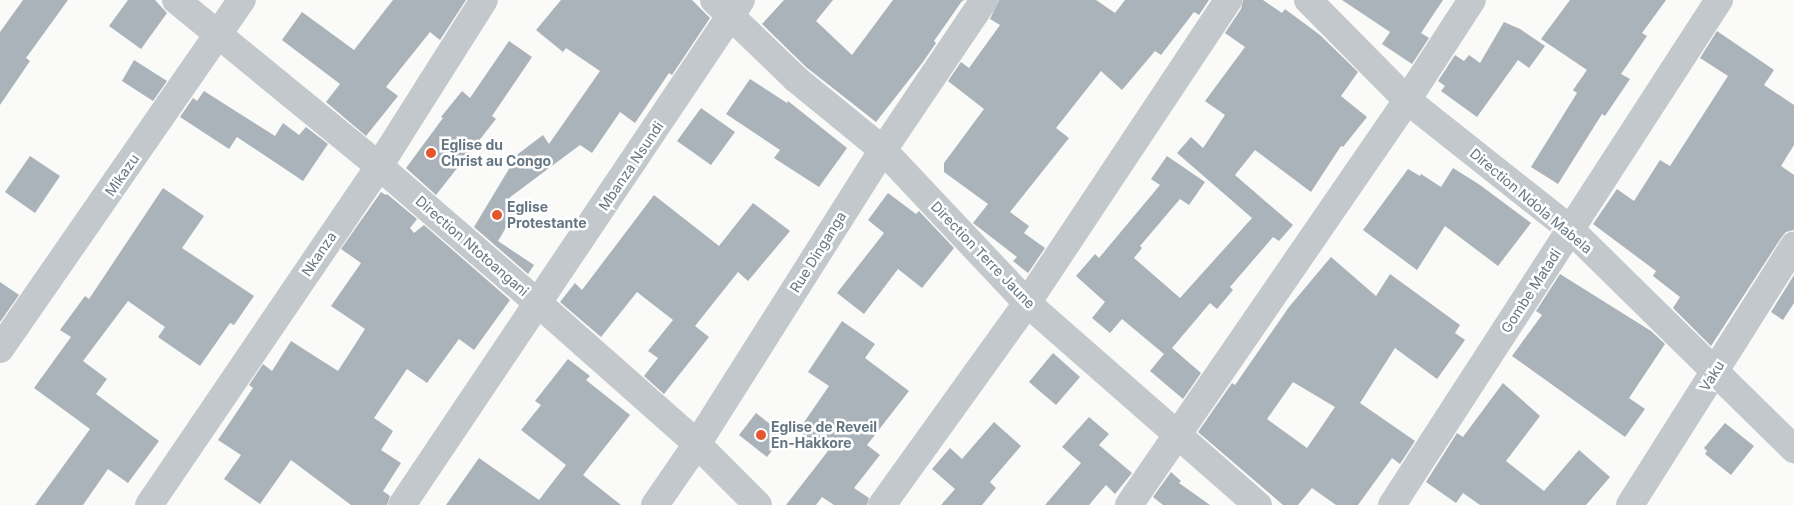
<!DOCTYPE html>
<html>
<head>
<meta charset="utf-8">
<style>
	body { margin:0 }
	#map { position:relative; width:1794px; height:505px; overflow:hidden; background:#fafaf8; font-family:Inter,sans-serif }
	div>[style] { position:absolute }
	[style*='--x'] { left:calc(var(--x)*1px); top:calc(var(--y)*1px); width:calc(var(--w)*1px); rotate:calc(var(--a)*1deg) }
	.building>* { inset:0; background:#aab3b9 }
	.minor>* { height:28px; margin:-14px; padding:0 14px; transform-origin:14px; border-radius:14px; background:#c3c8cc }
	.dots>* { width:14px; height:14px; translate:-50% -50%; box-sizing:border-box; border:2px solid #fff; border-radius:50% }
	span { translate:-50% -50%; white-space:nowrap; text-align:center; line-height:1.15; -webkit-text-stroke:5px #fff; paint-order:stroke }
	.poi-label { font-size:14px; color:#657683; font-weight:700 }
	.left { translate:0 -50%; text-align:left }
	.street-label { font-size:14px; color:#657683 }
</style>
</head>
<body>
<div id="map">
	<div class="building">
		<div style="clip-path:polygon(23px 0,68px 0,26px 58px,30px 61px,0 105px,0 32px)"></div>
		<div style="clip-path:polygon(128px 0,155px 0,167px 13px,141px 49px,109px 26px)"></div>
		<div style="clip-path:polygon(393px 0,466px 0,440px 40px,430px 32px,386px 87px,398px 96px,366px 136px,326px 102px,340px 84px,282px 40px,302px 12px,354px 50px)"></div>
		<div style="clip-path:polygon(561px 0,692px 0,710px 18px,672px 75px,669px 73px,635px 123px,620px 112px,592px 153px,580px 145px,509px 198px,520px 204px,498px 241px,534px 265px,528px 274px,474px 227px,518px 154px,543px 135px,549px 144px,600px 71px,566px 48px,563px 52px,536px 30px)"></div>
		<div style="clip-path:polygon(784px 0,833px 0,816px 21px,852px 55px,893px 0,965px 0,962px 1px,934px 41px,936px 43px,923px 62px,876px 122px,806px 67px,762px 24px)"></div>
		<div style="clip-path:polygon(999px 0,1096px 0,1115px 13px,1125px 0,1209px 0,1199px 15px,1194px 12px,1161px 55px,1155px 51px,1122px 90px,1101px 71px,1056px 128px,1069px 138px,1010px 212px,1029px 226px,1024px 233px,1045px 248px,1028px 273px,1013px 261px,1017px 257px,973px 223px,988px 204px,944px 172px,944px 163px,984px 109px,948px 81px,961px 62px,969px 68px,1000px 25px,990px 19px)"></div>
		<div style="clip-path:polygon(1243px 0,1263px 0,1282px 13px,1285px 9px,1320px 35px,1358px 72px,1341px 96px,1367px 117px,1343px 147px,1341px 146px,1311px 192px,1255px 150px,1235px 175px,1293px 225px,1279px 241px,1273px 237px,1230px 287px,1233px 290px,1217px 309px,1210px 303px,1172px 348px,1201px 373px,1183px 399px,1150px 371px,1164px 354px,1122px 319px,1110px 333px,1092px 318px,1105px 302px,1076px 276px,1095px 254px,1099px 258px,1160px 185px,1151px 179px,1167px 156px,1205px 182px,1189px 205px,1180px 199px,1140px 246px,1142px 248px,1134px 258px,1180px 298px,1252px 218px,1177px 153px,1191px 137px,1203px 148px,1225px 115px,1205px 101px,1245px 47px,1225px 33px,1241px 9px)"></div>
		<div style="clip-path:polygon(1342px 0,1443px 0,1421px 33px,1429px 38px,1412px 64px,1382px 44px,1390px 32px)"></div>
		<div style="clip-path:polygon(1570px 0,1666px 0,1642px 33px,1647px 36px,1621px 74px,1630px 79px,1605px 116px,1602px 114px,1558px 184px,1531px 167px,1577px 93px,1573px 90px,1587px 70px,1541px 39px)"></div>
		<div style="clip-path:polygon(1504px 22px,1520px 29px,1545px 46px,1529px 68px,1518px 60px,1477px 117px,1441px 91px,1445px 86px,1438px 81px,1455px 55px,1464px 61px,1469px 55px,1480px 63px)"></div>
		<div style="clip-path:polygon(1717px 31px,1774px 70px,1764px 85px,1794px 105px,1794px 145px,1781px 166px,1794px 175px,1794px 230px,1786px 232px,1781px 238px,1711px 346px,1673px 308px,1680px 297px,1653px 276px,1656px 271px,1593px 224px,1617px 189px,1634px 201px,1660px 160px,1670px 166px,1728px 76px,1700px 58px)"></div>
		<div style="clip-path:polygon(509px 41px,532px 57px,492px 116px,496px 119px,436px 195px,406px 168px,443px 118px,441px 117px,462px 91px,470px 98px)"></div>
		<div style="clip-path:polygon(134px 60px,167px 81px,153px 101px,122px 81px)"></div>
		<div style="clip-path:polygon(750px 79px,787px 103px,788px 101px,847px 148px,819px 187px,774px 158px,780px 150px,726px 114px)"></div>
		<div style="clip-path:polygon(204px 91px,275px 136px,283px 123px,299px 135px,306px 127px,328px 144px,303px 181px,237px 137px,229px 149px,180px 117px,193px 98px,197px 101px)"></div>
		<div style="clip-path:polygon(701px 108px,735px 132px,711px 165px,677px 141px)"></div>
		<div style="clip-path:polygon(30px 156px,60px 176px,35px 213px,5px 192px)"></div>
		<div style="clip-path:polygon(1453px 168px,1480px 185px,1531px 223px,1498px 266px,1445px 226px,1417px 270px,1363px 230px,1408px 169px,1420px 176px,1421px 174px,1441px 187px)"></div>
		<div style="clip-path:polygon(163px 188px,204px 216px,182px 248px,254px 296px,234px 325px,230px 323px,200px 366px,158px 337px,165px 327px,128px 301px,83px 361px,107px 379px,96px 394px,159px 441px,128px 483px,108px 469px,83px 505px,35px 505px,90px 429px,34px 388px,71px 337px,60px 330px,85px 296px,89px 299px)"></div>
		<div style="clip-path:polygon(381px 192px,386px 195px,387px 194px,417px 219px,410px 228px,414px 233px,424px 225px,510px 300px,474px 350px,459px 339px,427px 383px,407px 369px,374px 418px,393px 431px,381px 450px,401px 463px,383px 491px,390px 496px,387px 505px,351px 505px,291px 460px,260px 504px,224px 479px,241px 455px,218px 440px,253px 388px,249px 385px,263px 364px,272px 371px,291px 341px,338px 371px,365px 329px,331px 306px,361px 263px,341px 249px)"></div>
		<div style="clip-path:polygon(888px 193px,916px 214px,919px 211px,954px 248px,922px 288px,898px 269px,864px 314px,837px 293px,884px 233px,868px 220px)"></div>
		<div style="clip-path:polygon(654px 195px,719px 246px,753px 203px,790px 231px,748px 281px,738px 272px,695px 326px,709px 337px,664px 394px,644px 376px,658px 358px,648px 351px,673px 320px,637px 292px,601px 337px,560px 302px,575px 283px,582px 290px)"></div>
		<div style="clip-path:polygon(evenodd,1331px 257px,1376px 296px,1390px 274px,1460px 325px,1455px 333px,1465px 340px,1437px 379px,1395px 348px,1360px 403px,1415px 441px,1400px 464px,1392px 458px,1358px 505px,1336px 505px,1312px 488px,1298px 505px,1283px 505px,1198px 432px,1232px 383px,1235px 385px,1289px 307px,1331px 257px,1293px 382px,1335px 407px,1307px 448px,1267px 419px,1293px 382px)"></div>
		<div style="clip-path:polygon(1560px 274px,1651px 331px,1665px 344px,1629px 398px,1645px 409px,1625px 437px,1512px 356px,1542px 315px,1536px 311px)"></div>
		<div style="clip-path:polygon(1794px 275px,1794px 303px,1783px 320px,1771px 312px)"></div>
		<div style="clip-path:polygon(0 282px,19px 295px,0 322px)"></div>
		<div style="clip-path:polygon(842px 321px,875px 344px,865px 358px,909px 391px,867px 445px,880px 455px,854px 488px,869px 498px,867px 505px,834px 505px,822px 497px,816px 505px,786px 505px,828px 451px,798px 431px,829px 386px,808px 372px)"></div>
		<div style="clip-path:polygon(1053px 353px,1080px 377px,1056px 405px,1029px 382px)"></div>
		<div style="clip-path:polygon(568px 359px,590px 376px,586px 380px,630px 415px,583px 475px,621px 505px,446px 505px,479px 458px,539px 500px,566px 465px,521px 430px,541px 405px,535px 401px)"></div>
		<div style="clip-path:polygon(1503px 383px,1540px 416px,1506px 461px,1544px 491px,1579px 450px,1610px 477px,1586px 505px,1480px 505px,1463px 493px,1456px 503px,1426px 482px,1457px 433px,1463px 437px)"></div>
		<div style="clip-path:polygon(756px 413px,784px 435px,767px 457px,739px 435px)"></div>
		<div style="clip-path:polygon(1089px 417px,1109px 434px,1099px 445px,1132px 473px,1115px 494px,1106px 485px,1089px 505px,1045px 505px,1081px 463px,1062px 447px)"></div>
		<div style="clip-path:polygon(994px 422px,1021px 446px,990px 482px,996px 488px,982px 505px,941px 505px,955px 489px,932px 469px,950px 448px,962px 459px)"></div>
		<div style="clip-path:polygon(1725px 423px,1754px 446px,1731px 475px,1705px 454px,1707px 451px,1704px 448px)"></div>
		<div style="clip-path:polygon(1171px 472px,1181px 481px,1179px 483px,1210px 505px,1163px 505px,1153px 497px)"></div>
	</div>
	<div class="minor">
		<div style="--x:176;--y:0;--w:262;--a:39.3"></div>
		<div style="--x:379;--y:166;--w:211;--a:40.8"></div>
		<div style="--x:539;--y:304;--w:211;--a:41.5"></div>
		<div style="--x:697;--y:444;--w:86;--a:45"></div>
		<div style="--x:714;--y:0;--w:114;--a:43.9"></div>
		<div style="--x:796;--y:79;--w:112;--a:39.2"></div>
		<div style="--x:883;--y:150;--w:210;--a:46.7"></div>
		<div style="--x:1027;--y:303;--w:307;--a:41.2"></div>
		<div style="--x:1308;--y:0;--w:141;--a:45.3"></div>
		<div style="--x:1407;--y:100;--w:209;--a:38.4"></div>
		<div style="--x:1571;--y:230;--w:313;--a:44.5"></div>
		<div style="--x:0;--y:349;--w:425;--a:-55.3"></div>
		<div style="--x:149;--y:505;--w:410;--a:-55.8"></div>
		<div style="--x:379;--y:166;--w:196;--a:-57.7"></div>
		<div style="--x:402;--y:505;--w:608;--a:-56.13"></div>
		<div style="--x:655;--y:505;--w:74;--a:-55.5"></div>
		<div style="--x:697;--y:444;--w:348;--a:-57.7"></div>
		<div style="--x:883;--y:150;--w:181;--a:-56"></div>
		<div style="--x:882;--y:505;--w:249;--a:-54.3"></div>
		<div style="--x:1027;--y:303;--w:364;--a:-56.4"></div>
		<div style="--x:1129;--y:505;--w:491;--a:-55.5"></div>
		<div style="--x:1407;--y:100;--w:119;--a:-57"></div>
		<div style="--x:1392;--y:505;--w:602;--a:-57.08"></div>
		<div style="--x:1630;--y:505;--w:307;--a:-57.7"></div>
	</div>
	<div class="dots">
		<div style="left:431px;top:153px;background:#e4572e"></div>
		<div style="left:497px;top:215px;background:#e4572e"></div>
		<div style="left:761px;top:435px;background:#e4572e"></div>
	</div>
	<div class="poi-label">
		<span class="left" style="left:441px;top:153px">Eglise du<br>Christ au Congo</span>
		<span class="left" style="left:507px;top:215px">Eglise<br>Protestante</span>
		<span class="left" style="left:771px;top:435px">Eglise de Reveil<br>En-Hakkore</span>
	</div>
	<div class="street-label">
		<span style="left:631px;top:166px;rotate:-56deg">Mbanza Nsundi</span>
		<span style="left:122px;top:175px;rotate:-55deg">Mikazu</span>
		<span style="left:1531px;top:201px;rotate:40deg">Direction Ndola Mabela</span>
		<span style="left:472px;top:246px;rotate:41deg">Direction Ntotoangani</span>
		<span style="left:818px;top:252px;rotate:-58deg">Rue Dinganga</span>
		<span style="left:319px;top:254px;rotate:-56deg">Nkanza</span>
		<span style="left:983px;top:255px;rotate:46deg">Direction Terre Jaune</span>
		<span style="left:1531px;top:291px;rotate:-57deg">Gombe Matadi</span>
		<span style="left:1712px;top:376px;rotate:-58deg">Vaku</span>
	</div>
</div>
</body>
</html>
